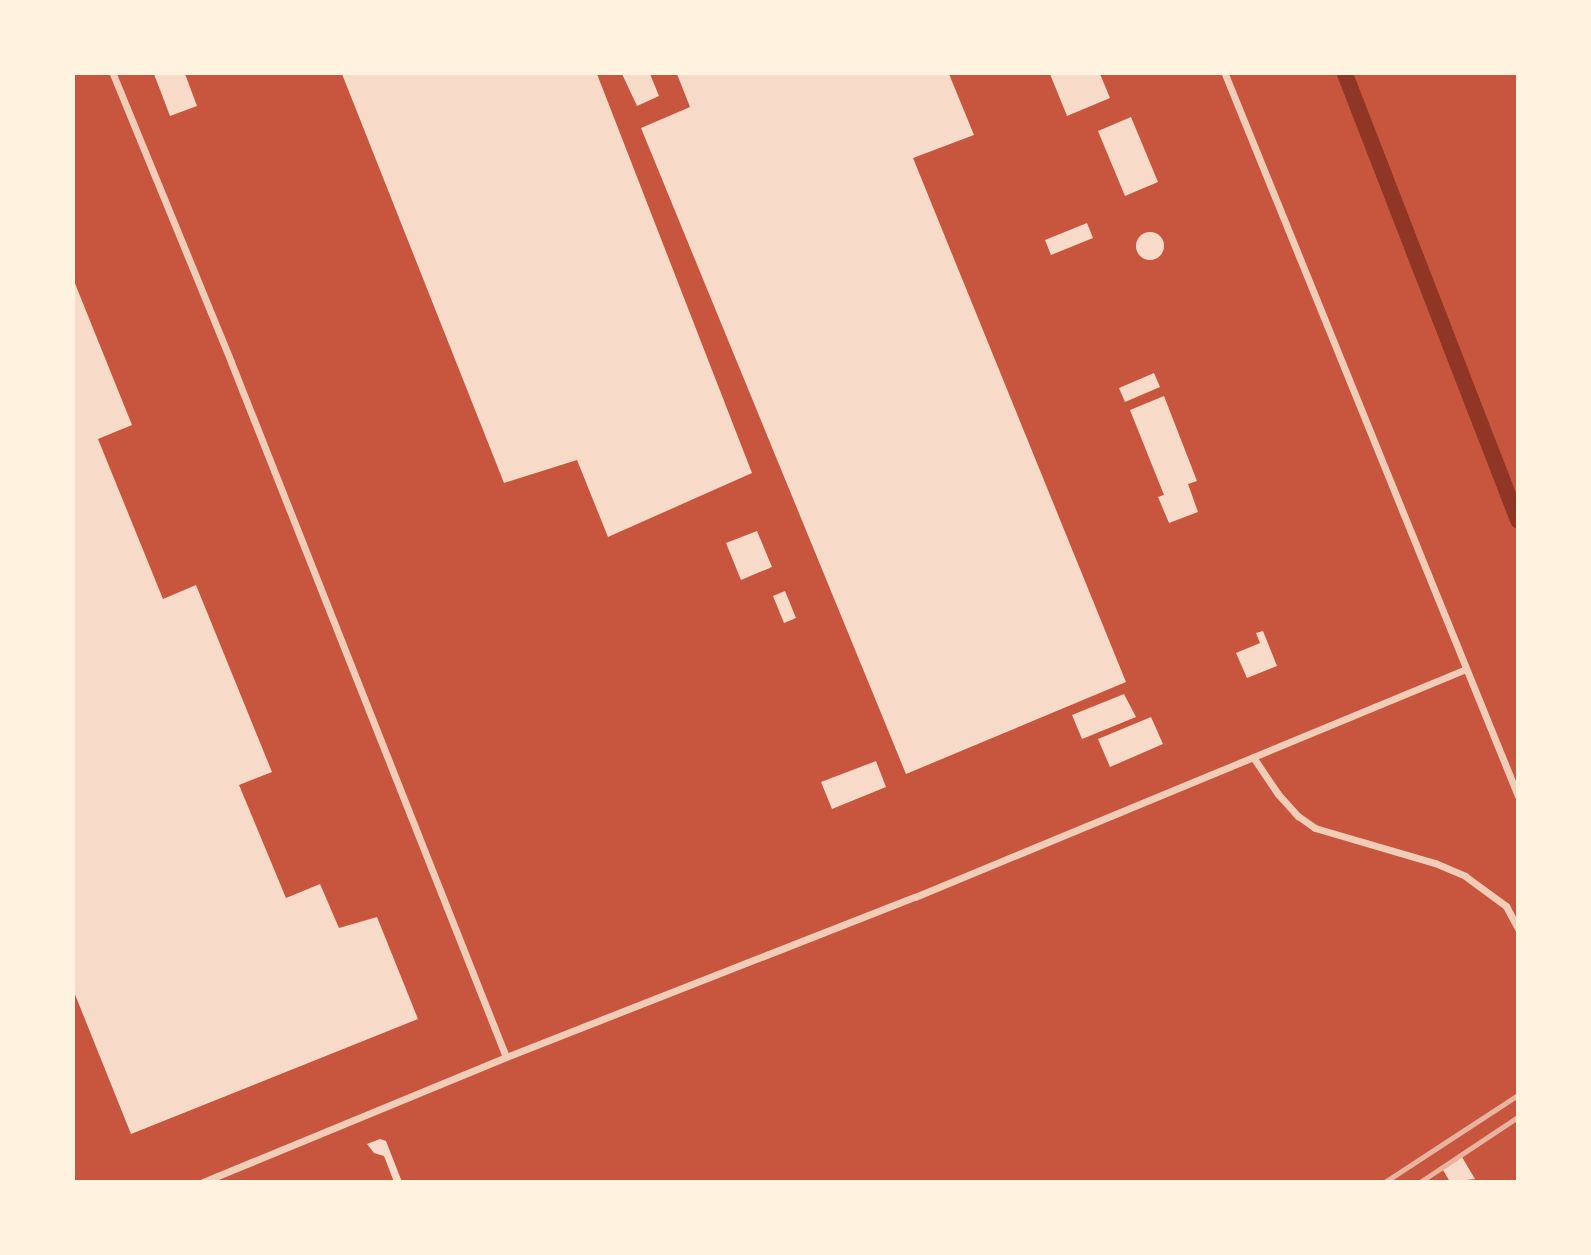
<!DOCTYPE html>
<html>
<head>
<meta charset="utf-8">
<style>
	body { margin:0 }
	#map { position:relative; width:1591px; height:1255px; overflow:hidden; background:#c8553d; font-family:"Asap Condensed",sans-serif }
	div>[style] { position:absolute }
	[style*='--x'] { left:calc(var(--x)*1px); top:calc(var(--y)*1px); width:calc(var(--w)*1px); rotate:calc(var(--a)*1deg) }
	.canal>* { height:16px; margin:-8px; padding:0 8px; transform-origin:8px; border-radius:8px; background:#8f3625 }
	.building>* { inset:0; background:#f7dbc8 }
	.round { border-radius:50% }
	.minor>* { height:7px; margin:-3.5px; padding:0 3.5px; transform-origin:3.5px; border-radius:3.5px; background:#f1ccb7 }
	.rail>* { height:4.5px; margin:-2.25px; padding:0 2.25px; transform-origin:2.25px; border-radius:2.25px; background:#e9b49f }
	span { translate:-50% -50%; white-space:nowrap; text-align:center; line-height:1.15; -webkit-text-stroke:7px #fff3e0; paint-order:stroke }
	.frame { position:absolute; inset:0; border:75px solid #fff3e0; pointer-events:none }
</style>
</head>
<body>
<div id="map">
	<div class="canal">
		<div style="--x:1345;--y:74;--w:479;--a:68.8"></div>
	</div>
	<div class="building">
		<div style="clip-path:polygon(154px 74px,185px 74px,197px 106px,170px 116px)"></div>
		<div style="clip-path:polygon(342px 74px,597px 74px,752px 473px,608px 537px,577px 460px,504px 483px)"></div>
		<div style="clip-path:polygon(622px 74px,650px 74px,659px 96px,637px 106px)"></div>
		<div style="clip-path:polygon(677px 74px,949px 74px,974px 135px,913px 158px,1126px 682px,906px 774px,641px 128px,690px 107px)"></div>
		<div style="clip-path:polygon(1050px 74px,1100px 74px,1110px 98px,1067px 116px)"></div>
		<div style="clip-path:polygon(1131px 117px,1158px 182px,1125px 196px,1098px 131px)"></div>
		<div style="clip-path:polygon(1087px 223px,1093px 238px,1051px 255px,1045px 240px)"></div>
		<div class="round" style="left:1136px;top:232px;width:28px;height:28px"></div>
		<div style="clip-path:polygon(74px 281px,132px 425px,98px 439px,163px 599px,196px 585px,272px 772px,239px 785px,286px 898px,320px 884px,339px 928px,377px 917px,418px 1019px,131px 1134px,74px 992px)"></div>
		<div style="clip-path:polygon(1154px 373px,1160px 387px,1125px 402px,1119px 388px)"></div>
		<div style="clip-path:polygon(1164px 396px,1197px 481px,1188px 484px,1198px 512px,1169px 523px,1158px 497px,1164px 495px,1130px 410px)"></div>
		<div style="clip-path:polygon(757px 531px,772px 567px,741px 580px,726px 543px)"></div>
		<div style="clip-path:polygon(785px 591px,796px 618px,784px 623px,773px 596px)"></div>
		<div style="clip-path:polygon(1263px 631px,1277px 666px,1247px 678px,1236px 653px,1260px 643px,1256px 633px)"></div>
		<div style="clip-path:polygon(1124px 694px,1136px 717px,1082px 739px,1072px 715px)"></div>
		<div style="clip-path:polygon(1151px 717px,1163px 744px,1110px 767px,1098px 739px)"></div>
		<div style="clip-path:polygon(876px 761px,886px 787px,832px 809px,821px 782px)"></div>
		<div style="clip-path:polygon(380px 1139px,386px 1141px,402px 1182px,394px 1182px,384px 1156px,374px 1153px,367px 1144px)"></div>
		<div style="clip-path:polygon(1462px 1157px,1475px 1179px,1450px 1182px,1443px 1170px)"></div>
	</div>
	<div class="minor">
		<div style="--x:113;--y:74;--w:311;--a:67.7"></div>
		<div style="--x:231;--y:362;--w:747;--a:68.41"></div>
		<div style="--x:1225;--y:74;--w:779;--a:67.91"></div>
		<div style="--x:1253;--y:757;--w:45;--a:56"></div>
		<div style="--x:1278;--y:794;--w:30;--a:48"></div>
		<div style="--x:1298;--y:816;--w:21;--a:35"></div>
		<div style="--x:1315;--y:828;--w:125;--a:16.3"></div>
		<div style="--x:1435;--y:863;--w:33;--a:23"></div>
		<div style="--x:1465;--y:876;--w:51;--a:36.2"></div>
		<div style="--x:1506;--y:906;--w:26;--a:62"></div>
		<div style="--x:203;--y:1182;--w:328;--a:-22.4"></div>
		<div style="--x:506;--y:1057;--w:439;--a:-21.4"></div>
		<div style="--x:915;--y:897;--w:596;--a:-22.48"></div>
	</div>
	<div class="rail">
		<div style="--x:1385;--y:1182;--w:159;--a:-33.2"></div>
		<div style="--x:1420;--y:1182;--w:118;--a:-33.6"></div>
	</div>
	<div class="frame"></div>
</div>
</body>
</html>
